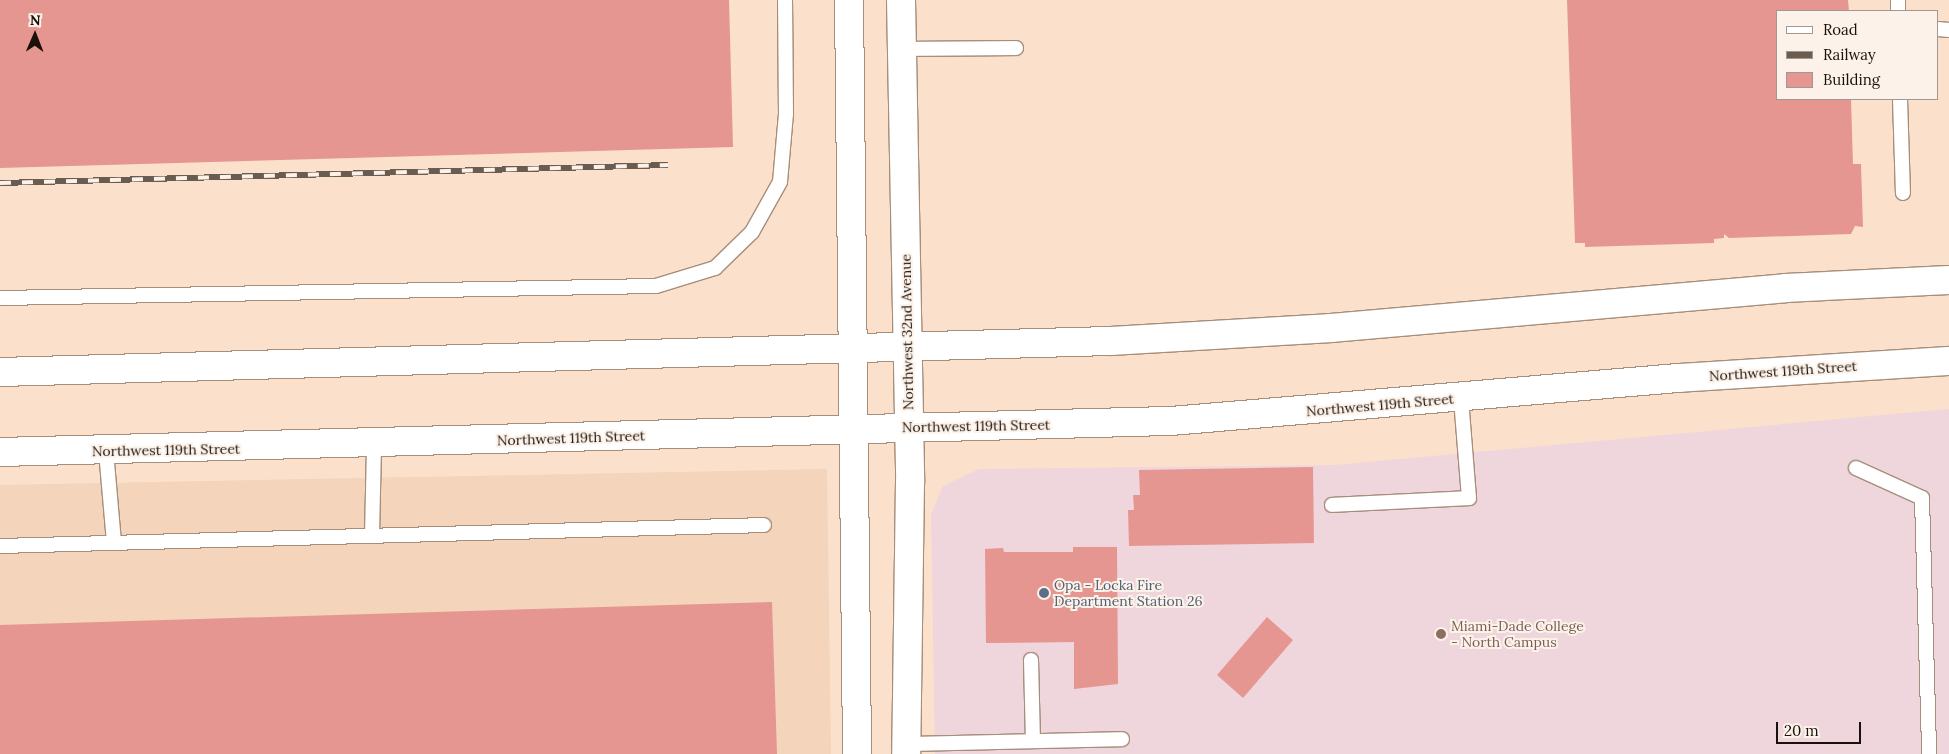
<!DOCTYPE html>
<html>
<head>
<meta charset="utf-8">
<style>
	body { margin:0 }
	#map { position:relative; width:1949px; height:754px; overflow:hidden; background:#fbe1cc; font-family:Lora,serif }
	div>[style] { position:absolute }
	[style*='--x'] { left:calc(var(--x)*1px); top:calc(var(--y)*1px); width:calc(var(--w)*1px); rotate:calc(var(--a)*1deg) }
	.built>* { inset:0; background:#f4d4ba }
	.education>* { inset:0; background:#efd5dc }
	.building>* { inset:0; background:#e69690 }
	.roads { filter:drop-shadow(1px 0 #a68e7b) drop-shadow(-1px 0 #a68e7b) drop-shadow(0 1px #a68e7b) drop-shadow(0 -1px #a68e7b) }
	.service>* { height:14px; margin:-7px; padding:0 7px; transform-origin:7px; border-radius:7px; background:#fff }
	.secondary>* { height:28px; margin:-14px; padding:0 14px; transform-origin:14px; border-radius:14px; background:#fff }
	.trunk>* { height:28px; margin:-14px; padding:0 14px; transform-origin:14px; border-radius:14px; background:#fff }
	.rail>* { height:5.5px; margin-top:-2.75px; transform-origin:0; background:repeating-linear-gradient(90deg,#fcf2e9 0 11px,#6b5c50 0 22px); box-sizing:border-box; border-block:1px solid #6b5c50 }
	.dots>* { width:14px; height:14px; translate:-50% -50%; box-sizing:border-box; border:2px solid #fcf2e9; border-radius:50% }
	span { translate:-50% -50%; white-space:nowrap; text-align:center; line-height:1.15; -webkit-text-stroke:4px #fcf2e9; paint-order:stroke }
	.street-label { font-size:14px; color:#1a110a }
	.service-label { font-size:14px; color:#4e5e75 }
	.left { translate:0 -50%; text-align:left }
	.education-label { font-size:14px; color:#785e54 }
	.legend { position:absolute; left:1776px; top:10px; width:162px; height:90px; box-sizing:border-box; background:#fcf2e9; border:1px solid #a29890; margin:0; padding:6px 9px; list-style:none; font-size:15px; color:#1a110a }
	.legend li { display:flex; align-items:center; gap:10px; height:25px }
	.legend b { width:25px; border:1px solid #a29890 }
	.north { position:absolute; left:10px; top:10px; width:50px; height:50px; -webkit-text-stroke:4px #fcf2e9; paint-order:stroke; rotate:1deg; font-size:14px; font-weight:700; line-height:20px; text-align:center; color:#1a110a }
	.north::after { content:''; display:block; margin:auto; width:18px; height:22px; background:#1a110a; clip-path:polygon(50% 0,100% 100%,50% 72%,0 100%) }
	.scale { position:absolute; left:1776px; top:722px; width:85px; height:22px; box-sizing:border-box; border:2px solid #1a110a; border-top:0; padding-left:6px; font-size:15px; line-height:18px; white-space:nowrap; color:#1a110a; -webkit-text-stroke:4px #fcf2e9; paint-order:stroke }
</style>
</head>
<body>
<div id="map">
	<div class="built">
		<div style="clip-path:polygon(827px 469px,831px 754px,0 754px,0 485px)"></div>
	</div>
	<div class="education">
		<div style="clip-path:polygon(1949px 409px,1949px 754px,935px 754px,931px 514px,943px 486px,979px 469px,1335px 465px)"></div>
	</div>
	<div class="building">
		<div style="clip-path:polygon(0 0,729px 0,733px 147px,0 168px)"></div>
		<div style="clip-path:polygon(1567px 0,1848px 0,1849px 11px,1778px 11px,1778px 99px,1851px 99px,1853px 164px,1861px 164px,1863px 227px,1855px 226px,1851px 234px,1729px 238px,1724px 234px,1724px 238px,1714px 239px,1714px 243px,1585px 247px,1585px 243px,1575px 243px)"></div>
		<div style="clip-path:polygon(1313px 467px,1314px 543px,1129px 546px,1128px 510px,1134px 510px,1133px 495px,1140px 495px,1139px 470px)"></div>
		<div style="clip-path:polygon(1073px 547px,1117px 547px,1118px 684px,1074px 689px,1074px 642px,986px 643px,985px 549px,1003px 548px,1004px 552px,1073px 552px)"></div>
		<div style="clip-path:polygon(772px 602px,777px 754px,0 754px,0 625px)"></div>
		<div style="clip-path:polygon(1267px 617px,1293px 640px,1243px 698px,1217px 675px)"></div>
	</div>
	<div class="roads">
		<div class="service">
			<div style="--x:1898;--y:0;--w:11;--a:90"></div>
			<div style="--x:1938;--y:29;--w:11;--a:5"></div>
			<div style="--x:902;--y:49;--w:114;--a:-0.5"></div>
			<div style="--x:1900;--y:99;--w:94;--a:88.2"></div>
			<div style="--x:0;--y:298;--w:656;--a:-1.05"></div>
			<div style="--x:656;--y:286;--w:62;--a:-17"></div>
			<div style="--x:715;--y:268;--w:52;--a:-44.2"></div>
			<div style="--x:752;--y:232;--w:57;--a:-60.8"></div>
			<div style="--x:780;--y:182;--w:68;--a:-85"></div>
			<div style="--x:786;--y:114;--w:114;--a:-90.5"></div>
			<div style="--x:106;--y:451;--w:91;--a:85"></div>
			<div style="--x:1856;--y:468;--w:72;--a:24.4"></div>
			<div style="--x:1922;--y:498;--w:256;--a:88.4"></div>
			<div style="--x:1332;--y:505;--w:137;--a:-2.9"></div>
			<div style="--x:1469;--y:498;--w:99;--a:-94.6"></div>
			<div style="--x:372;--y:535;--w:90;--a:-88.7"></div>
			<div style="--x:0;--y:546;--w:764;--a:-1.57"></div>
			<div style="--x:1031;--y:660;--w:81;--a:88.6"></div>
			<div style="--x:906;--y:744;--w:216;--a:-1.3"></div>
		</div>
		<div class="secondary">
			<div style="--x:849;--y:0;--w:754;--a:89.39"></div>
			<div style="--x:901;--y:0;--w:482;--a:88.9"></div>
			<div style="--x:910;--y:482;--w:272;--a:90.8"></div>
		</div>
		<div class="trunk">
			<div style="--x:0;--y:372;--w:1112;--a:-1.6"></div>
			<div style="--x:1112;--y:341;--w:219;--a:-3.4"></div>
			<div style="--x:1331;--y:328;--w:456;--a:-5"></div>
			<div style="--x:1785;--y:288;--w:164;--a:-2.8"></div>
			<div style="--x:0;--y:452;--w:1171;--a:-1.52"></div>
			<div style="--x:1171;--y:421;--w:509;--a:-4.85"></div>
			<div style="--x:1678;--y:378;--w:272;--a:-3.6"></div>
		</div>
	</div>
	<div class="rail">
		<div style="--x:0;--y:183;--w:668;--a:-1.54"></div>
	</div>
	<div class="dots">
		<div style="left:1044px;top:593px;background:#5c6f8a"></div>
		<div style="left:1441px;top:634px;background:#8d6e63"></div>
	</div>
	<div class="street-label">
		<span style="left:907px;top:332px;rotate:-91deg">Northwest 32nd Avenue</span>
		<span style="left:1783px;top:371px;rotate:-4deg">Northwest 119th Street</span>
		<span style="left:1380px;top:405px;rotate:-5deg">Northwest 119th Street</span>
		<span style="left:976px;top:426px;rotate:-1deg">Northwest 119th Street</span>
		<span style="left:571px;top:438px;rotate:-2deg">Northwest 119th Street</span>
		<span style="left:166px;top:450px;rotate:-1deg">Northwest 119th Street</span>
	</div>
	<div class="service-label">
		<span class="left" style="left:1054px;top:593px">Opa - Locka Fire<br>Department Station 26</span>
	</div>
	<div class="education-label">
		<span class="left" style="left:1451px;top:634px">Miami-Dade College<br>- North Campus</span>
	</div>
	<ul class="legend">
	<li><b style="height:6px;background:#fff"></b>Road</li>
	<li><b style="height:6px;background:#6b5c50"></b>Railway</li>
	<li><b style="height:14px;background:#e69690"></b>Building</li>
	</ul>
	<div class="north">N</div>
	<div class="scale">20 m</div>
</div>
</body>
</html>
